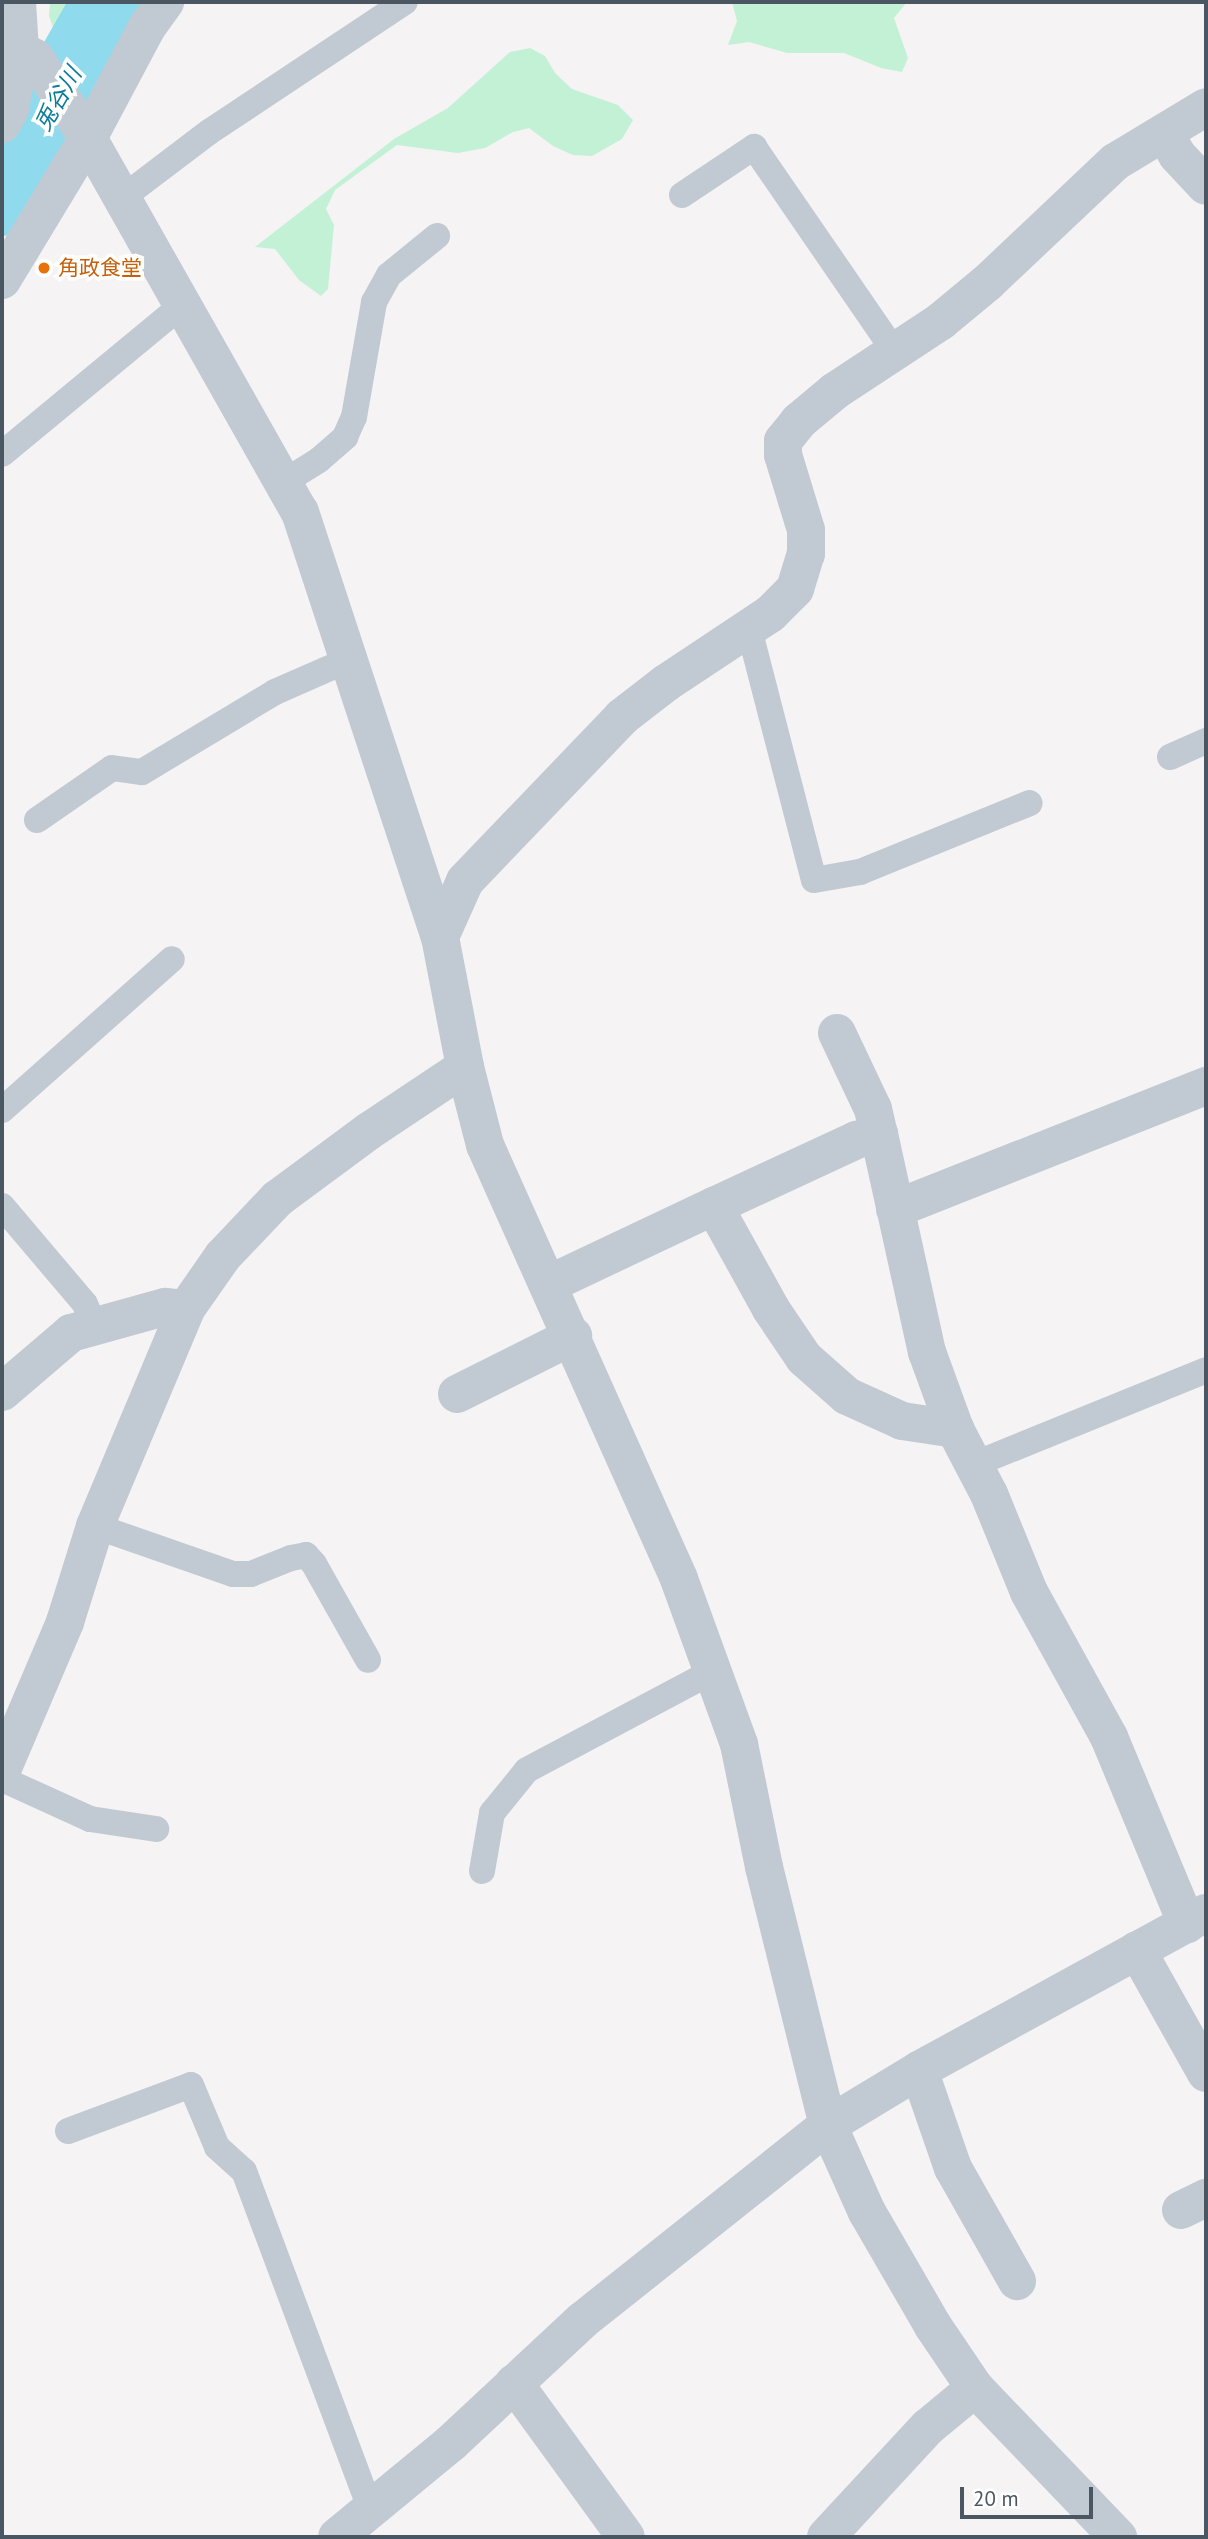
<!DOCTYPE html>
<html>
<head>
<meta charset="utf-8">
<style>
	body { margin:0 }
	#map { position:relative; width:1208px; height:2539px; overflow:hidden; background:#f5f3f3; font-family:"PT Sans","Noto Sans JP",sans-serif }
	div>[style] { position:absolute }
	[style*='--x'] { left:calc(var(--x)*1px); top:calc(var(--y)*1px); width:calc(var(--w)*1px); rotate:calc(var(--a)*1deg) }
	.green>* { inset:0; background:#c3f1d5 }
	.river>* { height:80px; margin:-40px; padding:0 40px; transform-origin:40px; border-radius:40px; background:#90daee }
	.lane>* { height:26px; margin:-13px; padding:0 13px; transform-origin:13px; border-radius:13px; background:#c1cad2 }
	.street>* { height:38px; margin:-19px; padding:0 19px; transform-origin:19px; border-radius:19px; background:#c1cad2 }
	.dots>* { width:19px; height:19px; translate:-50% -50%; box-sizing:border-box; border:4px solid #fff; border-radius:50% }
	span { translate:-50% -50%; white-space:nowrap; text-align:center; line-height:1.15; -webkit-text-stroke:7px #fff; paint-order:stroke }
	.food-label { font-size:21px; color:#c56008 }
	.left { translate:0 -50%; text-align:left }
	.water-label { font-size:23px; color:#0c7c9b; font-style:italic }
	.frame { position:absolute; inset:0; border:4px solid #4a5661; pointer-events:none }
	.scale { position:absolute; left:960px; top:2487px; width:133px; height:32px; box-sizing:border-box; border:4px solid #4a5661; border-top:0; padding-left:9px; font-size:21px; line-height:24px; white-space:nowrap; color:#4a5661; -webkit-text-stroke:5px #fff; paint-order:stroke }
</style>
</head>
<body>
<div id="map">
	<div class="green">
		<div style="clip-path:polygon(50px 2px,82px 2px,66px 29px,55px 33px,49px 16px)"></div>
		<div style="clip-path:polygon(732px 2px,907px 2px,894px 18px,908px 58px,902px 72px,881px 68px,844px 53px,787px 53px,749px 42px,728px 45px,737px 21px)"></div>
		<div style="clip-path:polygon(530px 48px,545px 56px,555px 73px,572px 89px,618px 105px,633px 120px,622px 139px,592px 156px,573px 155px,553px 146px,529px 128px,513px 132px,485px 148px,458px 153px,397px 145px,335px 190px,326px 209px,334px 225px,328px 289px,321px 296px,299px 280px,275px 249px,255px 247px,394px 139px,448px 108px,510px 52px)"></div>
	</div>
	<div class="river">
		<div style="--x:2;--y:196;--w:224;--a:-60.2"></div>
	</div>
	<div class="lane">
		<div style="--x:682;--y:195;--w:87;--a:-33.7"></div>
		<div style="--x:754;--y:147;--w:247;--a:55.5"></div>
		<div style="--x:122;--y:198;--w:109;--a:-37.2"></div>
		<div style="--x:209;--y:132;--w:235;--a:-33.6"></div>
		<div style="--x:2;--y:454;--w:235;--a:-39.6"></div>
		<div style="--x:284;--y:482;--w:41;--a:-32.2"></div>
		<div style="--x:319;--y:460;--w:35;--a:-41"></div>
		<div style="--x:345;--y:437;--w:22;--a:-66"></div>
		<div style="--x:354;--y:417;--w:117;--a:-80.1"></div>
		<div style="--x:374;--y:302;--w:31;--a:-61"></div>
		<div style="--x:389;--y:275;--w:62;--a:-39.1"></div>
		<div style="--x:749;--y:629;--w:259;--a:75.5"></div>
		<div style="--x:814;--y:880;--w:47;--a:-9.9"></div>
		<div style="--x:860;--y:872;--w:183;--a:-22.1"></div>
		<div style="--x:1170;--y:757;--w:39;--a:-24"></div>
		<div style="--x:37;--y:820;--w:91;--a:-34.7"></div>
		<div style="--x:112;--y:768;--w:30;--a:8"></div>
		<div style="--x:142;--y:772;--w:155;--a:-31"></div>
		<div style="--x:275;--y:692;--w:82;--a:-23.7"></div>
		<div style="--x:2;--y:1110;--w:227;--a:-41.6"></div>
		<div style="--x:2;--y:1206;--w:128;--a:49.7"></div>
		<div style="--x:85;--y:1304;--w:22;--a:66"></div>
		<div style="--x:975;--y:1464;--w:249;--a:-22.1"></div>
		<div style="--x:95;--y:1526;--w:146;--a:19.2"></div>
		<div style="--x:233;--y:1574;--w:18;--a:0"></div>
		<div style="--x:251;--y:1574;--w:43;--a:-21.8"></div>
		<div style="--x:291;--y:1558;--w:15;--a:-11"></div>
		<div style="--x:306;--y:1555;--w:12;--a:48"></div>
		<div style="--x:314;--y:1564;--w:110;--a:60.6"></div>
		<div style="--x:2;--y:1779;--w:97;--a:24.4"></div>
		<div style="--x:90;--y:1819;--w:67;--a:8.6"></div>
		<div style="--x:482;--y:1871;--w:59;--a:-80.2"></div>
		<div style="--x:492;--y:1813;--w:55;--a:-50.9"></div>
		<div style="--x:527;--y:1770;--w:211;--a:-28"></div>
		<div style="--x:68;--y:2131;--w:131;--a:-20.5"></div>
		<div style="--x:191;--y:2085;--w:67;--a:67.2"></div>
		<div style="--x:217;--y:2147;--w:36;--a:42"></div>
		<div style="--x:244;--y:2171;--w:363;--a:69.5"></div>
	</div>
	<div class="street">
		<div style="--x:20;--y:50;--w:17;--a:28"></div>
		<div style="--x:35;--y:58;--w:96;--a:56.5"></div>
		<div style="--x:88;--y:138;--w:430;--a:60.5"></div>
		<div style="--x:300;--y:512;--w:447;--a:71.8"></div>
		<div style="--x:440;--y:937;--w:132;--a:79.1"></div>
		<div style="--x:465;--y:1067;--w:81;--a:75.6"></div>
		<div style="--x:485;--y:1145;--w:475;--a:65.9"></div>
		<div style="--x:679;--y:1579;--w:176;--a:70"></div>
		<div style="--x:739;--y:1744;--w:126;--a:78.5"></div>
		<div style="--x:764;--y:1867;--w:266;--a:76.1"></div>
		<div style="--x:828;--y:2125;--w:95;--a:65.9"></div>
		<div style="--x:867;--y:2212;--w:132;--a:59.9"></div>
		<div style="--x:933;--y:2326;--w:75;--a:55.9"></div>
		<div style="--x:975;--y:2388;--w:207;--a:46.2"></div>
		<div style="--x:2;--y:124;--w:17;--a:-62"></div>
		<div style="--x:10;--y:109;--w:60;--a:-80.4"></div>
		<div style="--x:20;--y:50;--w:48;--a:-93.6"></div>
		<div style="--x:1164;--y:133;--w:26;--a:59"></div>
		<div style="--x:1177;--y:155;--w:42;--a:46.9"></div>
		<div style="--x:2;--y:280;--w:166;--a:-58.8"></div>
		<div style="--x:88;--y:138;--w:126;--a:-62"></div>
		<div style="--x:147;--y:27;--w:31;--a:-54"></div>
		<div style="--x:440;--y:937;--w:61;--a:-65.9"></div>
		<div style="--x:465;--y:881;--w:227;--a:-46.2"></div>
		<div style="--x:622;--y:717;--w:56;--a:-37.7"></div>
		<div style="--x:666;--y:683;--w:125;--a:-33.6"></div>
		<div style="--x:770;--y:614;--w:35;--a:-45"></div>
		<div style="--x:795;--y:589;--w:37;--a:-73"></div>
		<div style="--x:806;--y:554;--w:24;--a:-90"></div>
		<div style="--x:806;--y:530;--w:78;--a:-107"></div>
		<div style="--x:783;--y:455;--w:14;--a:-90"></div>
		<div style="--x:783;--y:441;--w:26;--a:-51"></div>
		<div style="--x:799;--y:421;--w:47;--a:-39.8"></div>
		<div style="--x:835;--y:391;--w:127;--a:-33.4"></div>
		<div style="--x:941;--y:321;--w:60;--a:-39.6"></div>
		<div style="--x:987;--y:283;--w:176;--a:-43.4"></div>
		<div style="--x:1115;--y:162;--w:106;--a:-31.1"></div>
		<div style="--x:837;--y:1033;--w:84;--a:64.7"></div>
		<div style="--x:873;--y:1109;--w:26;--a:77"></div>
		<div style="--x:714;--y:1206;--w:157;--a:-24.9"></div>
		<div style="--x:856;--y:1140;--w:24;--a:-15"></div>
		<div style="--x:879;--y:1134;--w:223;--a:77.6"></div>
		<div style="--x:927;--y:1352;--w:82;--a:70"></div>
		<div style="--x:955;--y:1429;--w:73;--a:62.4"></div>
		<div style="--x:989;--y:1494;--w:106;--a:67.8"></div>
		<div style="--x:1029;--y:1592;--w:166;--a:61.1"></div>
		<div style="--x:1109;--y:1737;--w:203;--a:67.4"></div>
		<div style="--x:895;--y:1209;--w:334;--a:-21.6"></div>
		<div style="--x:549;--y:1284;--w:183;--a:-25.3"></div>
		<div style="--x:714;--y:1206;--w:118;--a:61"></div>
		<div style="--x:771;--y:1309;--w:59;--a:56"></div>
		<div style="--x:804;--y:1358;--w:57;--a:41.5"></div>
		<div style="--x:847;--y:1396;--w:60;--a:24.4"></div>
		<div style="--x:902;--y:1421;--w:54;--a:8.6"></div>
		<div style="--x:2;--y:1392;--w:91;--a:-40.5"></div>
		<div style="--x:71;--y:1333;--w:98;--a:-15.5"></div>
		<div style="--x:165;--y:1307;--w:21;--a:5"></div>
		<div style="--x:457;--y:1394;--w:130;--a:-26.6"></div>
		<div style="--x:2;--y:1770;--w:161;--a:-66.9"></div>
		<div style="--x:65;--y:1622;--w:101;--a:-72.6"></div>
		<div style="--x:95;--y:1526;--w:235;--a:-67.2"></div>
		<div style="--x:186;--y:1309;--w:65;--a:-55.1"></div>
		<div style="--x:223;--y:1256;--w:79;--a:-46.5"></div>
		<div style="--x:277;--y:1199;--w:114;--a:-36.5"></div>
		<div style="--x:369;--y:1131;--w:115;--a:-33.7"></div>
		<div style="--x:1137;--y:1950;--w:141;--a:60.7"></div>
		<div style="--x:919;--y:2070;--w:104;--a:70.9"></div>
		<div style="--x:953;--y:2168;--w:130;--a:60.5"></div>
		<div style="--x:1181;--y:2210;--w:28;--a:-26"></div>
		<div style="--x:514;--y:2383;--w:190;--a:54"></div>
		<div style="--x:337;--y:2537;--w:148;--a:-39.5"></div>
		<div style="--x:451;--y:2443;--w:180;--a:-43"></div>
		<div style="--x:583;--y:2320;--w:313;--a:-38.5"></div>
		<div style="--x:828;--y:2125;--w:106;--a:-31.1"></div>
		<div style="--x:919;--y:2070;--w:327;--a:-28.7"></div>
		<div style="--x:826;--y:2537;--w:150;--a:-47.2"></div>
		<div style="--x:928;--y:2427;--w:61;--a:-39.7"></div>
	</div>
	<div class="dots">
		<div style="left:44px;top:268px;background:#e8710a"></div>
	</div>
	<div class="food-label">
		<span class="left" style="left:58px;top:268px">角政食堂</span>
	</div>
	<div class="water-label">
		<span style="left:58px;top:99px;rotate:-60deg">兎谷川</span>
	</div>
	<div class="frame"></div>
	<div class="scale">20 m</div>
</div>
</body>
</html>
